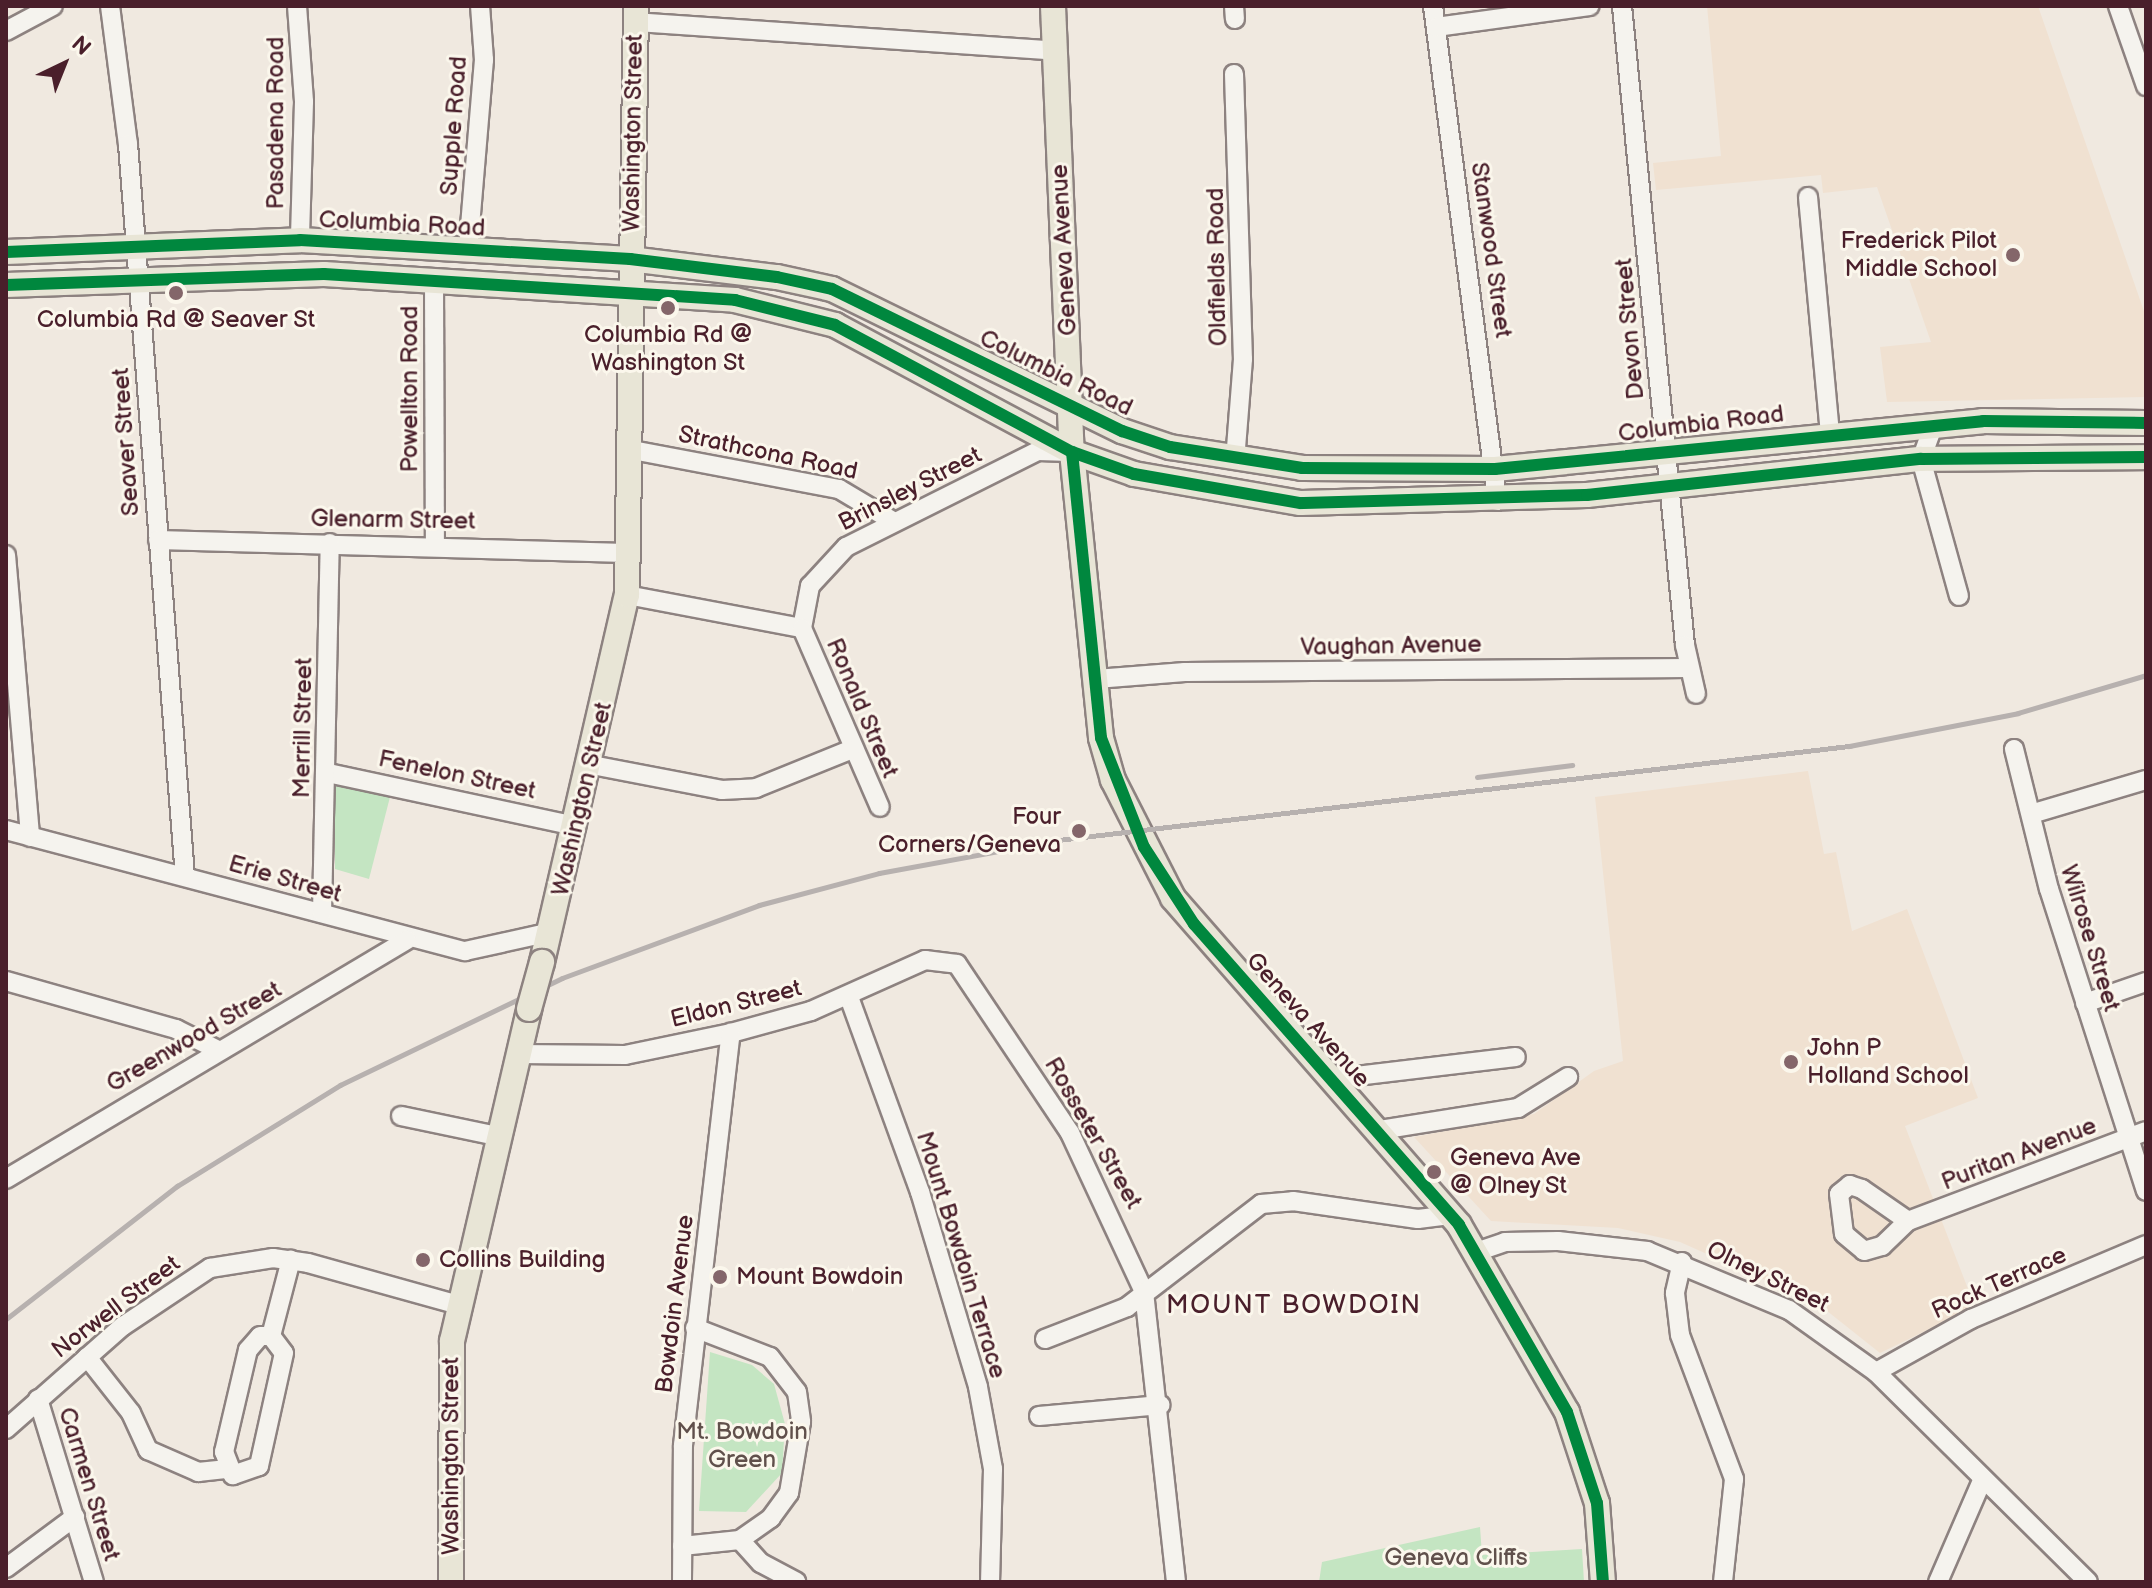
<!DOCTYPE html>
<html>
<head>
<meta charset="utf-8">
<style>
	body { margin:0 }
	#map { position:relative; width:2152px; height:1588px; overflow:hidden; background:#f0e9e0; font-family:"Balsamiq Sans",sans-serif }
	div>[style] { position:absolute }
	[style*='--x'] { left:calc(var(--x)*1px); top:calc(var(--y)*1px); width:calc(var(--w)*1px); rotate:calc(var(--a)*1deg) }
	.built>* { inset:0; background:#f0e1d1 }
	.green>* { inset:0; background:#c4e5c2 }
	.roads { filter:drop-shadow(2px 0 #8d8280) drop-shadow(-2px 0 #8d8280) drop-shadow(0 2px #8d8280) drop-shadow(0 -2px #8d8280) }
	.minor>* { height:18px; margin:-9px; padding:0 9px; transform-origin:9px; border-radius:9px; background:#f5f3ee }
	.major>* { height:24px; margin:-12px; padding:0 12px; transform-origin:12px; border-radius:12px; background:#e8e5d6 }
	.rail>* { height:5px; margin:-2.5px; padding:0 2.5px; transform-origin:2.5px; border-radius:2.5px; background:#b7b1af }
	.bridges { filter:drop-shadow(2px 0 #8d8280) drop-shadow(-2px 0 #8d8280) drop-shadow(0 2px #8d8280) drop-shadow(0 -2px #8d8280) }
	.major-bridge>* { height:24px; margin:-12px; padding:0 12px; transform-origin:12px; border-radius:12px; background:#e8e5d6 }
	.cycleway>* { height:12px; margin:-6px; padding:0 6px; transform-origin:6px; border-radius:6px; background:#00873e }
	.dots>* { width:22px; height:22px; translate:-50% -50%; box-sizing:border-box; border:4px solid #fbf7ec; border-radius:50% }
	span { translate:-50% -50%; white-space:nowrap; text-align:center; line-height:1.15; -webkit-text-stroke:6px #fbf7ec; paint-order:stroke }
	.street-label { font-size:24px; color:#4a1f2b }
	.poi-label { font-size:24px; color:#4a1f2b }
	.right { translate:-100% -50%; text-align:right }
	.left { translate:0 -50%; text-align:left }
	.park-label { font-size:24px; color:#60504b }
	.neighbourhood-label { font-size:26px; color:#4a1f2b; letter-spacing:2px }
	.frame { position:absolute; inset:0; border:8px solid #4a1f2b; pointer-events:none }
	.north { position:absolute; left:24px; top:24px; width:80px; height:80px; -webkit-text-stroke:6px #fbf7ec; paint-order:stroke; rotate:43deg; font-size:22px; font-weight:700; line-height:32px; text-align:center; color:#4a1f2b }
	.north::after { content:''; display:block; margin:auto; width:28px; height:36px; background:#4a1f2b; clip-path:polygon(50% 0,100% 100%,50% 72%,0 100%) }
</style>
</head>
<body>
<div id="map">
	<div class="built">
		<div style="clip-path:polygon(1707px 6px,2038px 6px,2146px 317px,2146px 397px,1887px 402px,1880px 347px,1931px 342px,1877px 187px,1823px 193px,1821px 175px,1656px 190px,1653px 163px,1721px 156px)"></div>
		<div style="clip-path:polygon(1808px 771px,1824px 854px,1836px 852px,1852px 931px,1907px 909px,1978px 1098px,1905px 1126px,1975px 1307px,1880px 1353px,1817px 1303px,1680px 1242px,1618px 1228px,1491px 1221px,1414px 1137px,1534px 1114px,1594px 1071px,1623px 1061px,1595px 797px)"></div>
	</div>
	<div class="green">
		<div style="clip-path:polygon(335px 784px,390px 797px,369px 879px,335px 869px)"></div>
		<div style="clip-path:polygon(710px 1352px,752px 1365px,774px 1384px,785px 1424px,782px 1473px,746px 1512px,699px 1511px)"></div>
		<div style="clip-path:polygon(1480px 1527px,1482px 1555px,1582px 1549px,1584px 1582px,1319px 1582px,1322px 1562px)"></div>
	</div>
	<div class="roads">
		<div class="minor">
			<div style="--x:110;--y:6;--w:139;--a:82.6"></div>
			<div style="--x:128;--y:144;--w:734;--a:85.55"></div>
			<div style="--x:297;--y:6;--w:96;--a:85.8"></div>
			<div style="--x:304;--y:102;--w:138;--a:91.7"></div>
			<div style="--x:1234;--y:6;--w:13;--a:86"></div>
			<div style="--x:1433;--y:6;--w:499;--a:82.6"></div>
			<div style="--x:1622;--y:6;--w:642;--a:84.37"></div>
			<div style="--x:1685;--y:645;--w:50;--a:77.3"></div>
			<div style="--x:2118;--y:6;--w:85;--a:70.7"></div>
			<div style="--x:635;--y:22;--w:421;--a:3.9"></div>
			<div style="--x:1436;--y:27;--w:155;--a:-7.8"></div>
			<div style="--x:6;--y:31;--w:53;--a:-28"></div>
			<div style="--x:1234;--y:74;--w:285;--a:88.2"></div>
			<div style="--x:1243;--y:359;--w:101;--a:94.5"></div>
			<div style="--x:1808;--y:197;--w:236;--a:84.7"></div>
			<div style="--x:468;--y:250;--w:191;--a:-85.2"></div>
			<div style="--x:484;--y:60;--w:54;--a:-94.2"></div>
			<div style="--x:434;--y:281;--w:264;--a:89.8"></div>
			<div style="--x:1934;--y:424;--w:37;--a:110"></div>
			<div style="--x:1921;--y:459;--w:142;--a:74.5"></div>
			<div style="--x:627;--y:449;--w:216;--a:10.7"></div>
			<div style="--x:839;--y:489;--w:61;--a:30.8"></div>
			<div style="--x:158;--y:540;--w:468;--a:1.6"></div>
			<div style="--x:6;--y:555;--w:283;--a:85.1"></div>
			<div style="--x:627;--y:595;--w:178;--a:10.7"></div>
			<div style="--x:802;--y:628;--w:43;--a:-79.2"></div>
			<div style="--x:810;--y:586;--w:53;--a:-47.3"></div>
			<div style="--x:846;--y:547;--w:215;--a:-26.6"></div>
			<div style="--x:1038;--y:451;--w:32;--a:2"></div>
			<div style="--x:802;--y:628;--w:195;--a:66.5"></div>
			<div style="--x:1096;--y:679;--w:89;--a:-4.5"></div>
			<div style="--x:1185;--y:672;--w:503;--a:-0.46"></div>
			<div style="--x:2014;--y:749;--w:144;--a:76"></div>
			<div style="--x:2049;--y:889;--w:317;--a:72.2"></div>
			<div style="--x:592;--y:765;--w:132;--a:10.9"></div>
			<div style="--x:722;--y:790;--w:34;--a:-3"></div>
			<div style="--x:756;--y:788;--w:101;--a:-22"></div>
			<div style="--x:328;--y:773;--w:254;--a:12.1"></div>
			<div style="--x:2031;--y:814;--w:120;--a:-16.5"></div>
			<div style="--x:6;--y:830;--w:475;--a:14.8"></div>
			<div style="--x:465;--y:951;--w:88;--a:-12.5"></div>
			<div style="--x:322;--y:913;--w:370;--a:-88.8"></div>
			<div style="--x:6;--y:981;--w:177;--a:15.8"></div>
			<div style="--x:176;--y:1029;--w:47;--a:26.6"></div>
			<div style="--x:849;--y:997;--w:208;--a:70"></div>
			<div style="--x:920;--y:1192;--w:203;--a:73.4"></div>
			<div style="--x:978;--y:1387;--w:83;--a:79.6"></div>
			<div style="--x:993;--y:1469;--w:113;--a:91.5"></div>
			<div style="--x:2085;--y:1003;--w:65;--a:-19"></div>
			<div style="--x:518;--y:1054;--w:107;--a:0.5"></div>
			<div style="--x:625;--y:1055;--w:108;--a:-11.7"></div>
			<div style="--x:731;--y:1033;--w:83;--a:-15.4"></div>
			<div style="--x:811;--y:1011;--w:125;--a:-24.1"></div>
			<div style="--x:925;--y:960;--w:32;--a:7"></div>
			<div style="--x:957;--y:964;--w:203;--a:56.2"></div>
			<div style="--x:1070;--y:1133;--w:175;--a:65"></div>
			<div style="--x:1144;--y:1292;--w:292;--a:83.7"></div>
			<div style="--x:1331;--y:1079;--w:186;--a:-6.8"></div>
			<div style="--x:401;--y:1116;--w:98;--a:11.8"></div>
			<div style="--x:1380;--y:1130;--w:140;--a:-9.1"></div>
			<div style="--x:1518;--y:1108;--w:59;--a:-31.8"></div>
			<div style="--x:6;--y:1179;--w:467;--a:-30.8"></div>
			<div style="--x:1908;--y:1221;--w:56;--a:-145.2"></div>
			<div style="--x:1862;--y:1189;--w:13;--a:-162"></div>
			<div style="--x:1850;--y:1185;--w:14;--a:141"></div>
			<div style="--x:1839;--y:1194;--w:40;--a:82.9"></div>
			<div style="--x:1844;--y:1234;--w:26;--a:40"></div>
			<div style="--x:1864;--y:1251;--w:19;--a:-16"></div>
			<div style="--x:1882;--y:1246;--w:36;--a:-44"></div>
			<div style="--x:1908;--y:1221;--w:254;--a:-20.7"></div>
			<div style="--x:1476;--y:1252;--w:31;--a:-19"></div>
			<div style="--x:1505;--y:1242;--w:53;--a:-1.1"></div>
			<div style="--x:1558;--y:1241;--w:90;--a:6.4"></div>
			<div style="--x:1647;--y:1251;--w:154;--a:22.6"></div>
			<div style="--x:1789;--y:1310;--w:107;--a:35.5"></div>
			<div style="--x:1876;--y:1372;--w:298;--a:44.7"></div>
			<div style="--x:1682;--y:1262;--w:32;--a:103"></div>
			<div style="--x:1675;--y:1293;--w:42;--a:83.2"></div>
			<div style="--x:1680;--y:1335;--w:154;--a:69.4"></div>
			<div style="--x:1734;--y:1479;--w:104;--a:96.1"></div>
			<div style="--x:695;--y:1328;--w:80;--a:21.1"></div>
			<div style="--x:770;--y:1357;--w:44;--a:52.4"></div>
			<div style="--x:797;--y:1392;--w:30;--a:82"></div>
			<div style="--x:801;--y:1422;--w:72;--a:99.6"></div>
			<div style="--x:789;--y:1493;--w:31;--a:126"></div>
			<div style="--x:771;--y:1518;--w:38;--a:145"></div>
			<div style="--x:271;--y:1336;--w:21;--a:53"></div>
			<div style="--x:284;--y:1353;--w:116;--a:102.5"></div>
			<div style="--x:259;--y:1466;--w:28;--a:161"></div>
			<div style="--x:233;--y:1475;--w:25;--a:-111"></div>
			<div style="--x:224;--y:1452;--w:105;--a:-76.8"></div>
			<div style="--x:248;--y:1350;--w:18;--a:-49"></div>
			<div style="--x:260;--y:1336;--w:11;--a:0"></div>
			<div style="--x:271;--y:1336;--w:79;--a:-75.3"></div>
			<div style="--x:1045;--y:1339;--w:88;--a:-21.3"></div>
			<div style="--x:1127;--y:1307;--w:169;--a:-37.5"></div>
			<div style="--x:1261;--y:1204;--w:32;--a:-5"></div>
			<div style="--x:1293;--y:1201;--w:126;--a:8.2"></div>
			<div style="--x:1418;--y:1219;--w:34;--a:-7"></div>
			<div style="--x:87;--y:1357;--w:71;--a:51.8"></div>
			<div style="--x:131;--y:1413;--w:41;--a:65.3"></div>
			<div style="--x:148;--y:1450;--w:55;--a:23.7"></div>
			<div style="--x:198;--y:1472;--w:30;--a:-6"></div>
			<div style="--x:1876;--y:1372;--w:109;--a:-29.2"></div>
			<div style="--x:1971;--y:1319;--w:190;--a:-22.9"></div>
			<div style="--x:38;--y:1399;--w:191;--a:73"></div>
			<div style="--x:1039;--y:1416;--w:122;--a:-5.2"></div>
			<div style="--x:6;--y:1429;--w:156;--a:-41.4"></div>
			<div style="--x:123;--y:1326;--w:105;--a:-33.7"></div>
			<div style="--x:210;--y:1268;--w:64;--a:-9"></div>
			<div style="--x:273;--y:1258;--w:35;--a:8"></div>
			<div style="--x:308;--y:1263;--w:156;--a:15.6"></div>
			<div style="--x:682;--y:1546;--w:58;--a:-5.9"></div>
			<div style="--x:740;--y:1540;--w:31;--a:48"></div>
			<div style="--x:761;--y:1563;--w:40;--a:28"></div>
			<div style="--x:6;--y:1568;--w:86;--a:-36.5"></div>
			<div style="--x:682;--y:1582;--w:137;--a:-89.6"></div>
			<div style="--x:683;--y:1445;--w:415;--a:-83.4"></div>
			<div style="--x:1938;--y:1582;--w:108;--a:-66.5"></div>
		</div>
		<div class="major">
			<div style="--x:1053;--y:6;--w:446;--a:87.6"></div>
			<div style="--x:1072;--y:452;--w:287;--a:84.2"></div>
			<div style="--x:1101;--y:738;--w:44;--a:74.1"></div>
			<div style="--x:1113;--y:780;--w:132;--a:63"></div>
			<div style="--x:1173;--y:898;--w:434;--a:48.8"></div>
			<div style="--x:1459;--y:1225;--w:216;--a:60"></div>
			<div style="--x:1567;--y:1412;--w:96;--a:71.8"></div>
			<div style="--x:1597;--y:1503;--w:79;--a:85.7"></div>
			<div style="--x:6;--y:252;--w:294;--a:-2.3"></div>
			<div style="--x:300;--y:240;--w:331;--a:3.3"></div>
			<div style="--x:630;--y:259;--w:148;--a:7"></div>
			<div style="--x:777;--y:277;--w:56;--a:12.3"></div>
			<div style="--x:832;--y:289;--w:323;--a:26.1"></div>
			<div style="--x:1122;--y:431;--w:51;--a:18.4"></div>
			<div style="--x:1170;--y:447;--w:134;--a:9"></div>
			<div style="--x:1302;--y:468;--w:193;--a:0.3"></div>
			<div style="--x:1495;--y:469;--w:490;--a:-5.6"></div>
			<div style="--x:1983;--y:421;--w:163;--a:0.7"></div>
			<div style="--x:6;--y:285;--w:318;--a:-2"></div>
			<div style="--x:324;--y:274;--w:412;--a:3.6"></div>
			<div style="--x:735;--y:300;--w:103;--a:14"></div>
			<div style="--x:835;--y:325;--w:269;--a:28.2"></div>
			<div style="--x:1072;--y:452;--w:66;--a:19.5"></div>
			<div style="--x:1134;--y:474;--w:169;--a:9.9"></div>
			<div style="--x:1301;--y:503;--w:286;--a:-1.6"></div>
			<div style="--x:1587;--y:495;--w:336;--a:-6.2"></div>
			<div style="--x:1921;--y:459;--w:225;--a:-0.5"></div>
			<div style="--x:542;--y:962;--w:377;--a:-77"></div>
			<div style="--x:627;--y:595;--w:589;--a:-89.12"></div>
			<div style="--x:451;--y:1582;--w:241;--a:-89.8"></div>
			<div style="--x:452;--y:1341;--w:341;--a:-76.9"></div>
		</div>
	</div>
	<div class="rail">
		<div style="--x:1477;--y:777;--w:96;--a:-7.2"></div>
		<div style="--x:6;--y:1319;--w:217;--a:-37.9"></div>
		<div style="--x:177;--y:1186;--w:192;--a:-31.8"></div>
		<div style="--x:340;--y:1085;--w:246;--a:-25.7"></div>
		<div style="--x:562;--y:978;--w:210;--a:-20.3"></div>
		<div style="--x:759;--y:905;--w:124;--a:-14.9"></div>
		<div style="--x:879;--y:873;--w:182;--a:-10.4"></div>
		<div style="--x:1058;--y:840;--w:797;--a:-6.78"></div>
		<div style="--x:1849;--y:746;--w:172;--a:-11"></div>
		<div style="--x:2018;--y:713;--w:134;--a:-16.5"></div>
	</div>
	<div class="bridges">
		<div class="major-bridge">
			<div style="--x:529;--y:1009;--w:49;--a:-74.5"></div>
		</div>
	</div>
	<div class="cycleway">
		<div style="--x:6;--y:252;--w:294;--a:-2.3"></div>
		<div style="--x:300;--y:240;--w:331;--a:3.3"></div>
		<div style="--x:630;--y:259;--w:148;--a:7"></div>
		<div style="--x:777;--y:277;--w:56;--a:12.3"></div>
		<div style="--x:832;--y:289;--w:323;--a:26.1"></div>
		<div style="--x:1122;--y:431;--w:51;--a:18.4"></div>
		<div style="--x:1170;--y:447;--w:134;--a:9"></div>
		<div style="--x:1302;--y:468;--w:193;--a:0.3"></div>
		<div style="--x:1495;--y:469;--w:490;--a:-5.6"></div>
		<div style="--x:1983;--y:421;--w:163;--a:0.7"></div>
		<div style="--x:6;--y:285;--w:318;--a:-2"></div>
		<div style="--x:324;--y:274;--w:412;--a:3.6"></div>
		<div style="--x:735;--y:300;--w:103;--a:14"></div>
		<div style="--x:835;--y:325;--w:269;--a:28.2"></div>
		<div style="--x:1072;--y:452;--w:66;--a:19.5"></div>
		<div style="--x:1134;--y:474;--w:169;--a:9.9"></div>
		<div style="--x:1301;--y:503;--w:286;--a:-1.6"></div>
		<div style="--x:1587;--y:495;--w:336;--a:-6.2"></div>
		<div style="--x:1921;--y:459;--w:225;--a:-0.5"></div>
		<div style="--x:1072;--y:452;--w:287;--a:84.2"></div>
		<div style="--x:1101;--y:738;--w:117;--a:68.5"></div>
		<div style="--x:1144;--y:847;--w:92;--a:57"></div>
		<div style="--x:1194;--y:924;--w:401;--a:48.6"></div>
		<div style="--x:1459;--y:1225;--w:216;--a:60"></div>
		<div style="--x:1567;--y:1412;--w:96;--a:71.8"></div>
		<div style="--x:1597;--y:1503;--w:79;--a:85.7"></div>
	</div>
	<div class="dots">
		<div style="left:2013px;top:255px;background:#84666a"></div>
		<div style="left:176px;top:293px;background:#84666a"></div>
		<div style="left:668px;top:308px;background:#84666a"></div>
		<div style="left:1079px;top:831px;background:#84666a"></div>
		<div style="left:1791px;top:1062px;background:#84666a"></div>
		<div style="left:1434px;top:1172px;background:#84666a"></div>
		<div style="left:423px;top:1260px;background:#84666a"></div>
		<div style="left:720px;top:1277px;background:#84666a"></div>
	</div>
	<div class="street-label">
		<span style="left:276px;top:123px;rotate:-90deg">Pasadena Road</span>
		<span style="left:454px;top:126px;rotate:-86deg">Supple Road</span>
		<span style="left:633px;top:133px;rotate:-89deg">Washington Street</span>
		<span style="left:402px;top:224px;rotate:3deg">Columbia Road</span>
		<span style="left:1064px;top:250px;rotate:-93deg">Geneva Avenue</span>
		<span style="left:1491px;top:250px;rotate:82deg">Stanwood Street</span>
		<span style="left:1217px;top:267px;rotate:-91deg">Oldfields Road</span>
		<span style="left:1630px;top:329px;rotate:-95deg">Devon Street</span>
		<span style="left:1056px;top:373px;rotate:26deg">Columbia Road</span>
		<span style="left:410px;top:389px;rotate:-90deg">Powellton Road</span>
		<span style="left:1701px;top:424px;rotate:-7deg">Columbia Road</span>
		<span style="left:126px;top:442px;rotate:-94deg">Seaver Street</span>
		<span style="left:768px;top:453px;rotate:12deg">Strathcona Road</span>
		<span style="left:910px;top:489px;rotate:-27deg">Brinsley Street</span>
		<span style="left:393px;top:520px;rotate:1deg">Glenarm Street</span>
		<span style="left:1391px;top:646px;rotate:-1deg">Vaughan Avenue</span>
		<span style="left:862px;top:708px;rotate:67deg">Ronald Street</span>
		<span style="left:303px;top:728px;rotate:-89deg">Merrill Street</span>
		<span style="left:457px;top:775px;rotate:12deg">Fenelon Street</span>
		<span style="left:582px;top:799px;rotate:-77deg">Washington Street</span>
		<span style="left:285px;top:879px;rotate:16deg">Erie Street</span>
		<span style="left:2090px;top:938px;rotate:73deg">Wilrose Street</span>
		<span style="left:736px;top:1004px;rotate:-14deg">Eldon Street</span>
		<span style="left:1308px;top:1020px;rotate:48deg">Geneva Avenue</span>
		<span style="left:194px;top:1037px;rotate:-30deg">Greenwood Street</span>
		<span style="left:1093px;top:1133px;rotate:60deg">Rosseter Street</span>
		<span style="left:2019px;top:1154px;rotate:-21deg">Puritan Avenue</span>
		<span style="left:961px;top:1255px;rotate:73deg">Mount Bowdoin Terrace</span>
		<span style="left:1768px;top:1277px;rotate:26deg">Olney Street</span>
		<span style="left:1999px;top:1283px;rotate:-24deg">Rock Terrace</span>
		<span style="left:675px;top:1304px;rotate:-83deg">Bowdoin Avenue</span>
		<span style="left:116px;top:1307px;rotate:-37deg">Norwell Street</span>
		<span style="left:451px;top:1456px;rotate:-90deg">Washington Street</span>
		<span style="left:89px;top:1484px;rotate:73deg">Carmen Street</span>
	</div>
	<div class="poi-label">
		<span class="right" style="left:1997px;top:255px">Frederick Pilot<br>Middle School</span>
		<span style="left:176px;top:320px">Columbia Rd @ Seaver St</span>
		<span style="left:668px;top:349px">Columbia Rd @<br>Washington St</span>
		<span class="right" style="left:1061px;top:831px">Four<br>Corners/Geneva</span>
		<span class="left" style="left:1807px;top:1062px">John P<br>Holland School</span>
		<span class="left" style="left:1450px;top:1172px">Geneva Ave<br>@ Olney St</span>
		<span class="left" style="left:439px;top:1260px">Collins Building</span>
		<span class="left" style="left:736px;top:1277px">Mount Bowdoin</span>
	</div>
	<div class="park-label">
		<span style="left:742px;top:1446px">Mt. Bowdoin<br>Green</span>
		<span style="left:1456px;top:1558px">Geneva Cliffs</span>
	</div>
	<div class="neighbourhood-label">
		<span style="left:1294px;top:1306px">MOUNT BOWDOIN</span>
	</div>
	<div class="frame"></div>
	<div class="north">N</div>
</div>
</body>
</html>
